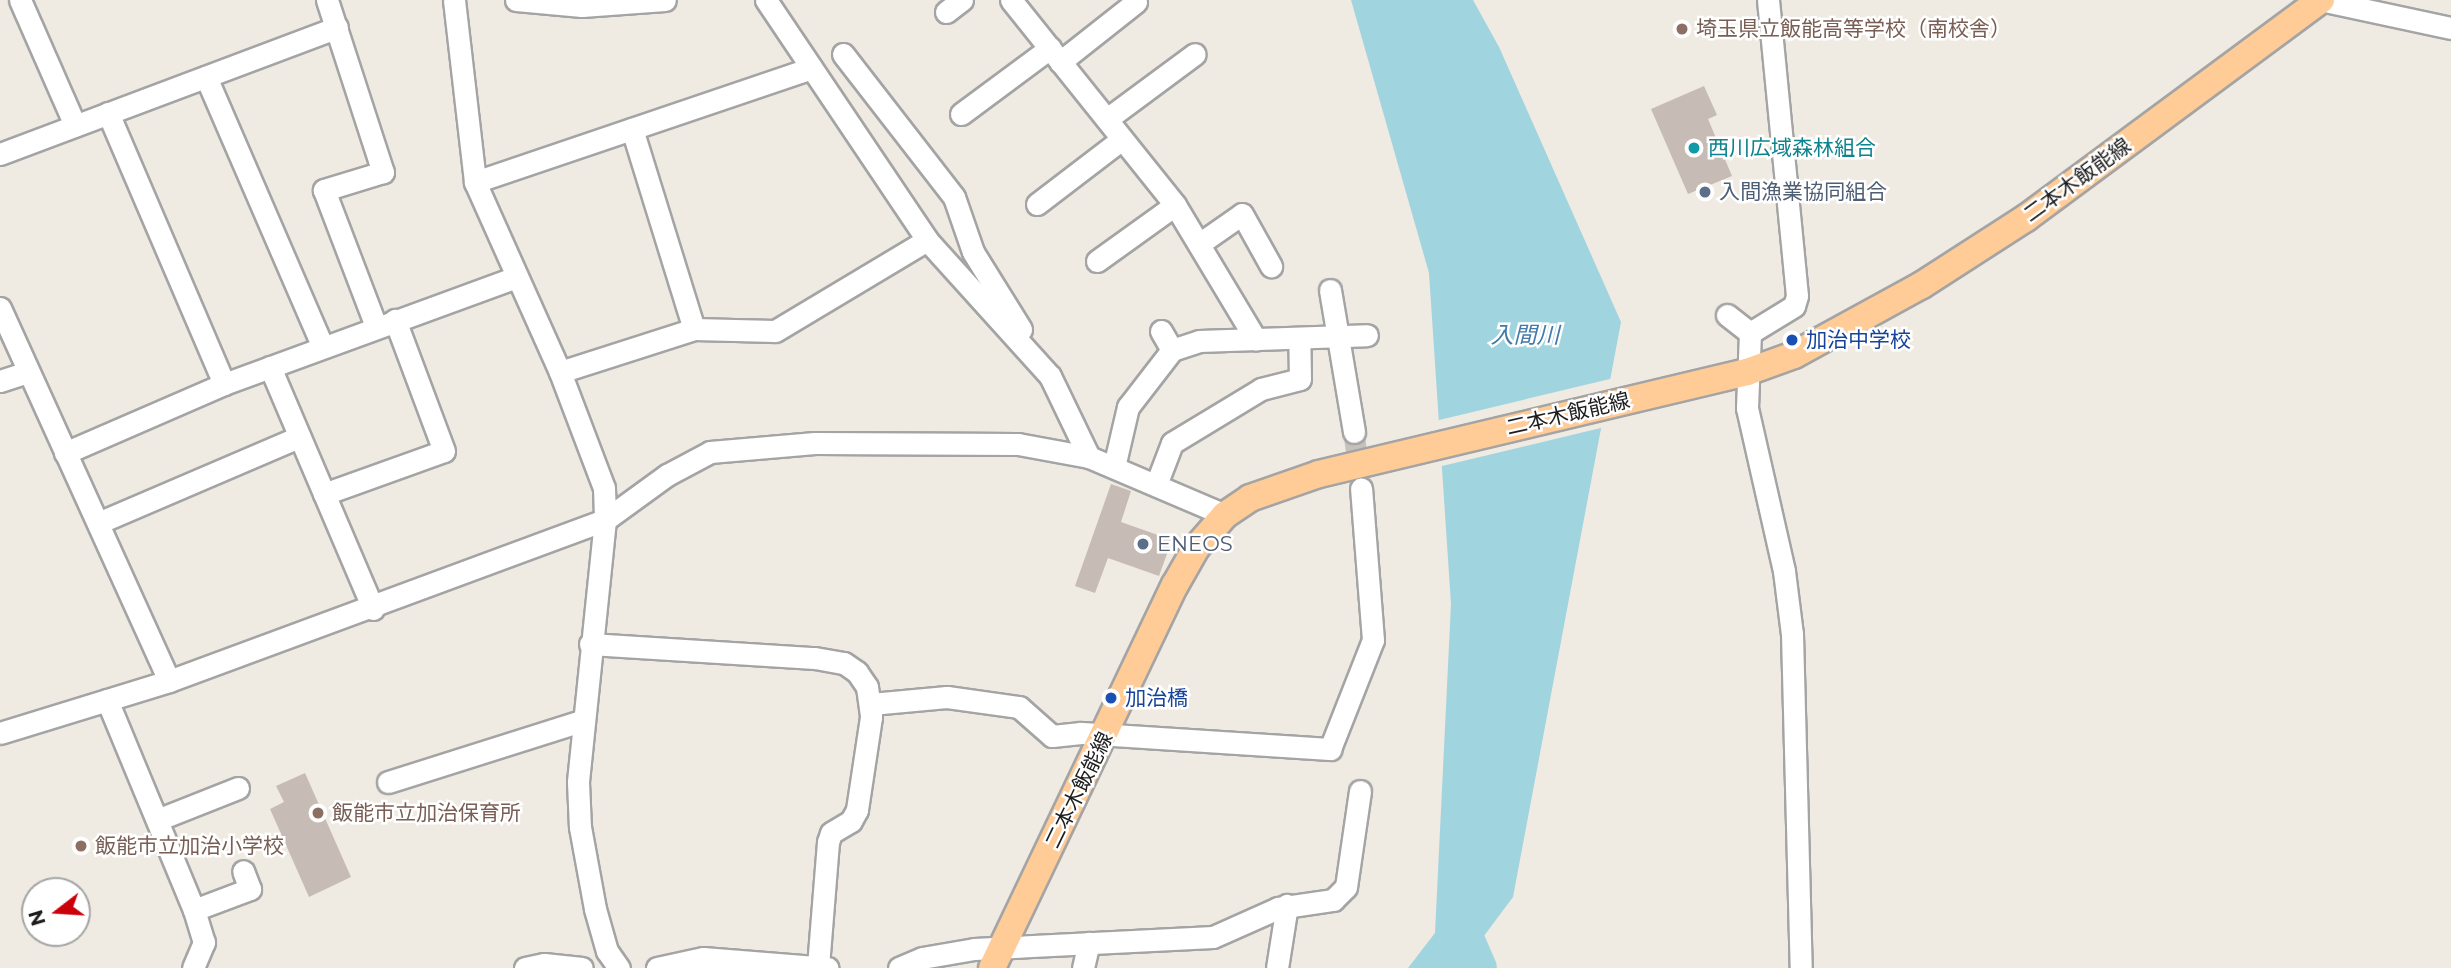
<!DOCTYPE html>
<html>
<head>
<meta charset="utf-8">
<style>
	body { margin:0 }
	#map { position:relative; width:2451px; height:968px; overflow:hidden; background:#efeae2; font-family:Montserrat,"Noto Sans JP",sans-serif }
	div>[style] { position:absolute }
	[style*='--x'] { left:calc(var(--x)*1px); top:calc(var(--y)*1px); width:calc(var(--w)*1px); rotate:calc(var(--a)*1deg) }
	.water>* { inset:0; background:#a0d4df }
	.pier>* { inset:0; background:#efeae2 }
	.river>* { height:37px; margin:-18.5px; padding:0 18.5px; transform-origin:18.5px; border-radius:18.5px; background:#a0d4df }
	.building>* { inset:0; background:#c7bcb5 }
	.minor-tunnel>* { height:21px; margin-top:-10.5px; transform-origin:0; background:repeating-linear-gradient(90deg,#c5c1bb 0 21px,transparent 0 31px) }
	.roads { filter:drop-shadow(2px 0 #a4a4a4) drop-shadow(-2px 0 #a4a4a4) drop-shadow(0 2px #a4a4a4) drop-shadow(0 -2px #a4a4a4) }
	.minor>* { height:21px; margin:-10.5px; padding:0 10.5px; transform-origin:10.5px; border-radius:10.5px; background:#fff }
	.major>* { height:26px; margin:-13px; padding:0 13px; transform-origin:13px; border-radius:13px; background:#ffcc97 }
	.dots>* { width:19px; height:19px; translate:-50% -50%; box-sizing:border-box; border:4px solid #fff; border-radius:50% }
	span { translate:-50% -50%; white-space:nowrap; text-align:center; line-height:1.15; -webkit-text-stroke:5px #fff; paint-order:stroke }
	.education-label { font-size:21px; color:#785e54 }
	.left { translate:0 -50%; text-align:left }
	.culture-label { font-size:21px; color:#0d838f }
	.street-label { font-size:21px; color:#1d1d1d }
	.service-label { font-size:21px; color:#4e5e75 }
	.transit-label { font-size:21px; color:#164399 }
	.water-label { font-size:23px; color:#427aa9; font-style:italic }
	.north { position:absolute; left:21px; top:877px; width:70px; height:70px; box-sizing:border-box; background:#fff; border:2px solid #a5a5a5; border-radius:50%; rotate:253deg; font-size:19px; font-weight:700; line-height:28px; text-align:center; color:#1d1d1d }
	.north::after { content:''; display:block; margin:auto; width:24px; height:32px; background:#ca000b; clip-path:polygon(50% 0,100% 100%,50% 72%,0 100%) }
</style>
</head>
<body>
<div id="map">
	<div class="water">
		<div style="clip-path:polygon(1351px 0,1473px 0,1499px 47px,1621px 322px,1513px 897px,1460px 968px,1408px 968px,1435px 933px,1451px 604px,1429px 273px)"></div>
	</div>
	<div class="pier">
		<div style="clip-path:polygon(1614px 378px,1605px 427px,1438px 467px,1435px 421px)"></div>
	</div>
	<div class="river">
		<div style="--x:1462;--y:931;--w:40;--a:66.6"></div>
	</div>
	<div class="building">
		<div style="clip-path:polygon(1704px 86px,1717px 115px,1708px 119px,1732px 176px,1688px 194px,1651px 109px)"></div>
		<div style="clip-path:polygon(1111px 484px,1131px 491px,1121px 522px,1172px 540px,1159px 576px,1108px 558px,1095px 593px,1075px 586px)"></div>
		<div style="clip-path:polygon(305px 773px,351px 877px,309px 897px,270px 809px,284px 802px,276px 786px)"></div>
	</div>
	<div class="minor-tunnel">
		<div style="--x:1354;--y:432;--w:47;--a:82.7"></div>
	</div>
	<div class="roads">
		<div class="minor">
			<div style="--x:20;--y:0;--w:137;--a:66.3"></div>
			<div style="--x:327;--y:0;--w:181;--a:72"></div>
			<div style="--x:383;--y:172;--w:62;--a:163"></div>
			<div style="--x:324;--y:190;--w:146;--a:69.1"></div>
			<div style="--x:454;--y:0;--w:183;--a:83.4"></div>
			<div style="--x:475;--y:182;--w:208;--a:65.9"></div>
			<div style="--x:560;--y:372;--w:124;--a:69.2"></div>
			<div style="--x:604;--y:488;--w:32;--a:88"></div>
			<div style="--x:605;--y:520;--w:263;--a:95.9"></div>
			<div style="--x:578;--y:782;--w:45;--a:87.5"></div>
			<div style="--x:580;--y:827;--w:83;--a:79.6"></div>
			<div style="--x:595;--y:909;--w:44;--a:74.1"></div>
			<div style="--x:607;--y:951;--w:21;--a:55"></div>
			<div style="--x:516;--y:0;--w:66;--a:5.2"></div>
			<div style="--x:582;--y:6;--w:83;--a:-4.1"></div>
			<div style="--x:766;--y:0;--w:289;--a:56.1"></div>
			<div style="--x:927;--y:240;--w:183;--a:47.9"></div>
			<div style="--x:1050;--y:376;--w:90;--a:64.3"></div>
			<div style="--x:1011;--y:0;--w:263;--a:51.3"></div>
			<div style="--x:1175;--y:205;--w:157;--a:59"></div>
			<div style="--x:1768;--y:0;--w:297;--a:84.4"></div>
			<div style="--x:1797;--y:296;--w:10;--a:107"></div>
			<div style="--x:1794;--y:306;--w:52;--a:148.5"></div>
			<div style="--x:1750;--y:333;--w:75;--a:92.3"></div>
			<div style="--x:1747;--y:408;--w:167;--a:77.2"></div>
			<div style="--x:1784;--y:571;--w:64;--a:82.8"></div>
			<div style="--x:1792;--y:634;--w:334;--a:88.5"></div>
			<div style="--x:2320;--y:0;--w:134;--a:12.1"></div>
			<div style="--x:946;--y:12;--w:20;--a:-37"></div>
			<div style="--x:843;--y:54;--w:181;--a:52.2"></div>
			<div style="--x:954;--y:197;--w:58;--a:70.9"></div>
			<div style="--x:973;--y:252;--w:91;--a:58.1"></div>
			<div style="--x:1060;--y:62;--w:97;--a:-38.3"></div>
			<div style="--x:206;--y:77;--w:294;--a:66.6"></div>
			<div style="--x:108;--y:113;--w:295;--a:66.8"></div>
			<div style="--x:961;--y:114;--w:111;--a:-36.6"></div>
			<div style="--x:1107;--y:119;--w:109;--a:-36.5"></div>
			<div style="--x:632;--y:129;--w:209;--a:72.8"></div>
			<div style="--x:0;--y:154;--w:360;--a:-20.6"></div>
			<div style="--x:475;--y:182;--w:355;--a:-18.7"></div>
			<div style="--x:1037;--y:204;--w:107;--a:-37.4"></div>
			<div style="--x:1199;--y:244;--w:52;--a:-34.9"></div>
			<div style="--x:1242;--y:214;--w:60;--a:60.9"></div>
			<div style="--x:1097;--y:261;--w:96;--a:-35.7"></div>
			<div style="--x:1330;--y:290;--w:144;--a:80.4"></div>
			<div style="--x:0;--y:308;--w:409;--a:65.6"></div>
			<div style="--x:1727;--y:315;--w:29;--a:38"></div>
			<div style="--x:1161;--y:331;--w:22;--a:60"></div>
			<div style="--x:270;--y:367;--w:263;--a:66.9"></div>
			<div style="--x:560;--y:372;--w:141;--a:-17.8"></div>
			<div style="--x:694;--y:329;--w:81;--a:1.4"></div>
			<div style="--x:775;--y:331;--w:177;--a:-30.9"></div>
			<div style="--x:0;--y:381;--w:29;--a:-18"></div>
			<div style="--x:65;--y:453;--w:173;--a:-23.5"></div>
			<div style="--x:224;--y:384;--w:311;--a:-20.1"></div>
			<div style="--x:1114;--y:467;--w:62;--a:-76.9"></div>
			<div style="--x:1128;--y:407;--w:72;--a:-52.3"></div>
			<div style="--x:1172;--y:350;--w:28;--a:-18"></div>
			<div style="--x:1199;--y:341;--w:168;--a:-2"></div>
			<div style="--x:1156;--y:485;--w:45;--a:-69.1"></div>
			<div style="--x:1172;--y:443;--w:104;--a:-31.2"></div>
			<div style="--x:1261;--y:389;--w:40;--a:-14.4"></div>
			<div style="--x:1300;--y:379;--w:39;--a:-91"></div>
			<div style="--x:324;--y:494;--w:127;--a:-19.7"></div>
			<div style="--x:444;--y:451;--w:140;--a:-110.5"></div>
			<div style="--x:98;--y:523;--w:219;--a:-23.2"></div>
			<div style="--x:590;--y:644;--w:225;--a:3.6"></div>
			<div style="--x:815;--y:658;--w:29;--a:10"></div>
			<div style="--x:844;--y:663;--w:16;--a:35"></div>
			<div style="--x:857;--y:672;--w:18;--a:56"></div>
			<div style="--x:867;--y:687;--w:30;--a:82"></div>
			<div style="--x:871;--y:717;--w:94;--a:98.6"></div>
			<div style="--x:857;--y:810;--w:13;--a:119"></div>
			<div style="--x:851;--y:821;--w:23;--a:149"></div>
			<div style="--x:831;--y:833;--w:9;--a:108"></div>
			<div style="--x:828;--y:842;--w:124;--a:94.6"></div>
			<div style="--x:107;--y:700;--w:227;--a:67.5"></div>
			<div style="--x:194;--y:910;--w:34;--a:73"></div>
			<div style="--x:204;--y:942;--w:28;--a:113"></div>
			<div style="--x:871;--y:704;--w:76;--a:-5.3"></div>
			<div style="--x:947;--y:697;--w:73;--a:7.9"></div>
			<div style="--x:1019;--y:707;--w:44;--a:41.3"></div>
			<div style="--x:1052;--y:736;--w:29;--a:-6"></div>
			<div style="--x:1081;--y:733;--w:250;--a:3.7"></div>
			<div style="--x:1330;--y:749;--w:117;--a:-68.5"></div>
			<div style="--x:1373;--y:640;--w:152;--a:-94.5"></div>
			<div style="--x:0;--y:733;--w:177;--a:-17.1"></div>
			<div style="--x:169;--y:681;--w:465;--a:-20.3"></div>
			<div style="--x:605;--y:520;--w:77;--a:-36"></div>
			<div style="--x:667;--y:475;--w:49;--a:-28.1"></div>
			<div style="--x:710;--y:452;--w:105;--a:-4.9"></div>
			<div style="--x:815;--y:443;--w:203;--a:0.3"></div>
			<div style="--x:1018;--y:444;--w:72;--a:10.4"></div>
			<div style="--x:1089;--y:457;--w:148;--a:23.1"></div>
			<div style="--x:388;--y:782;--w:202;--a:-17.5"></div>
			<div style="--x:157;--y:820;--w:87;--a:-21.6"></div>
			<div style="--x:194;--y:910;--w:60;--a:-20.6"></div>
			<div style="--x:250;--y:889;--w:19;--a:-111"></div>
			<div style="--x:525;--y:968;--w:19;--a:-12"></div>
			<div style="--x:544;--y:964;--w:38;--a:6"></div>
			<div style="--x:657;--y:968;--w:47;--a:-12.3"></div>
			<div style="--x:703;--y:958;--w:125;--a:4.6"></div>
			<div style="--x:899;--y:968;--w:25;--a:-23"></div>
			<div style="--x:922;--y:958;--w:53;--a:-9.8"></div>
			<div style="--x:974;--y:949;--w:239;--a:-2.9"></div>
			<div style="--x:1213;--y:937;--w:71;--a:-24"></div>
			<div style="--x:1278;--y:908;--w:56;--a:-8.3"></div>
			<div style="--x:1333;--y:900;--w:18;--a:-45"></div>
			<div style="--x:1346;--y:887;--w:97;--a:-81.7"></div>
			<div style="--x:1083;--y:968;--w:26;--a:-77"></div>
			<div style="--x:1277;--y:968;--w:64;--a:-81"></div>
		</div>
		<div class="major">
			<div style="--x:992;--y:968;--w:424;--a:-64.5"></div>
			<div style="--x:1175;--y:585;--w:43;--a:-60.4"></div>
			<div style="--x:1196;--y:548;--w:44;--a:-48.7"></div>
			<div style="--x:1225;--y:515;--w:30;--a:-34"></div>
			<div style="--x:1250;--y:498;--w:73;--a:-19.2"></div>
			<div style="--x:1319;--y:474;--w:440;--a:-13.4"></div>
			<div style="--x:1747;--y:372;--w:50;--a:-19.9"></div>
			<div style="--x:1794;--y:355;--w:146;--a:-28.7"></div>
			<div style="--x:1922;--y:285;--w:124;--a:-32.8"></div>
			<div style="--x:2026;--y:218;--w:367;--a:-36.5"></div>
		</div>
	</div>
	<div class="dots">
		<div style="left:1682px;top:29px;background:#8d6e63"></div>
		<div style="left:1694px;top:148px;background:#0f9aa8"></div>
		<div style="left:1705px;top:192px;background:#5c6f8a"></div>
		<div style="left:1792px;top:340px;background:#1a4fb4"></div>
		<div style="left:1143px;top:544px;background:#5c6f8a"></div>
		<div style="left:1111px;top:698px;background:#1a4fb4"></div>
		<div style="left:318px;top:813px;background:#8d6e63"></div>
		<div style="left:81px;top:846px;background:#8d6e63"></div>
	</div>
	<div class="education-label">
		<span class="left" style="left:1696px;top:29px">埼玉県立飯能高等学校（南校舎）</span>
		<span class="left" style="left:332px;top:813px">飯能市立加治保育所</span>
		<span class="left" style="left:95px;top:846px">飯能市立加治小学校</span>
	</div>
	<div class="culture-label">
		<span class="left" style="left:1708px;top:148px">西川広域森林組合</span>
	</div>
	<div class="street-label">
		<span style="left:2077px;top:180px;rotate:-36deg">二本木飯能線</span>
		<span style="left:1568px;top:414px;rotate:-13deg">二本木飯能線</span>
		<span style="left:1079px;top:790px;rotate:-64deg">二本木飯能線</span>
	</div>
	<div class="service-label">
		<span class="left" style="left:1719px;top:192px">入間漁業協同組合</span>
		<span class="left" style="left:1157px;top:544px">ENEOS</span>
	</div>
	<div class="transit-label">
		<span class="left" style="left:1806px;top:340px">加治中学校</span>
		<span class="left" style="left:1125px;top:698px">加治橋</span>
	</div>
	<div class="water-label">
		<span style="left:1525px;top:335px">入間川</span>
	</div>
	<div class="north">N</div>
</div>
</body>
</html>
